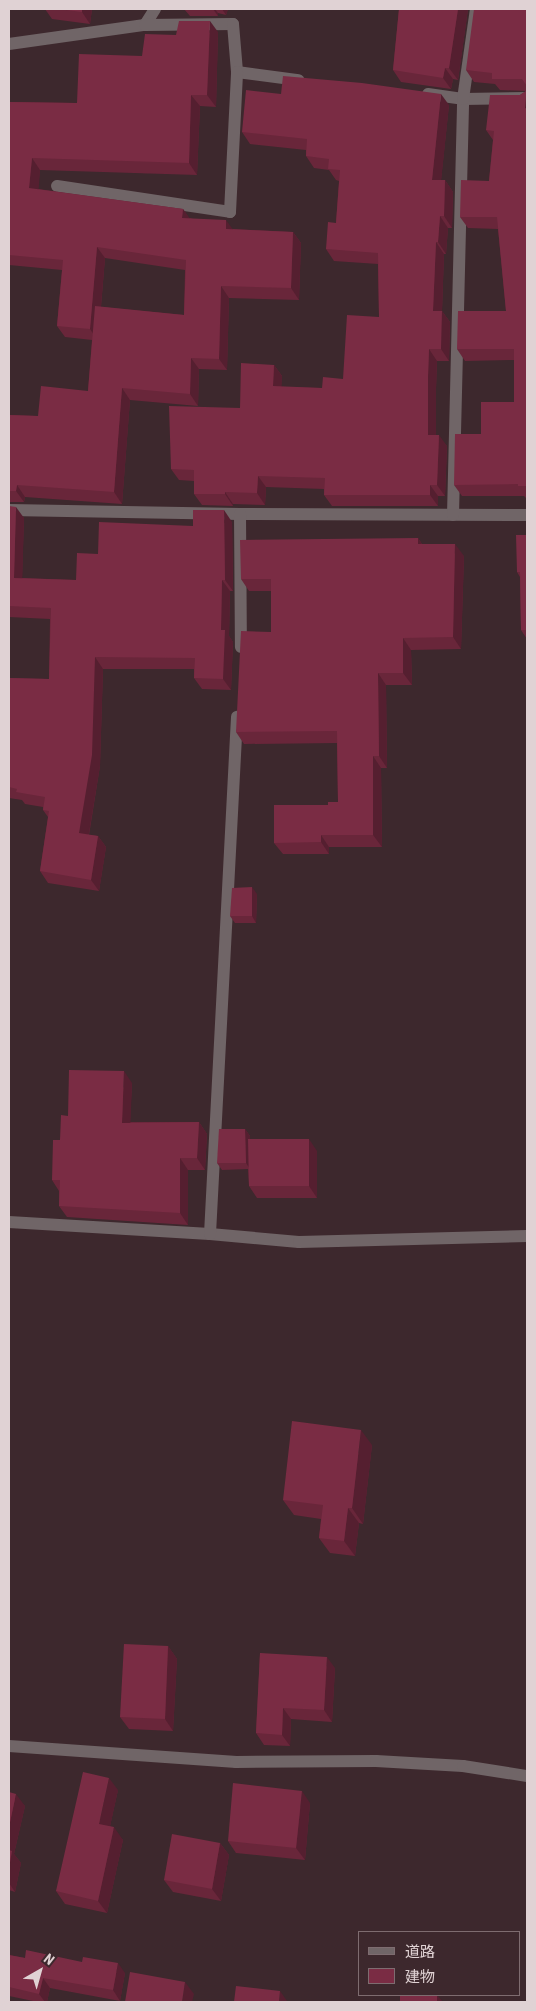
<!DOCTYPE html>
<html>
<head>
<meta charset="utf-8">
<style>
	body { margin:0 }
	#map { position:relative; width:536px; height:2011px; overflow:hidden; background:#3d282d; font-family:"Roboto Condensed","Noto Sans JP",sans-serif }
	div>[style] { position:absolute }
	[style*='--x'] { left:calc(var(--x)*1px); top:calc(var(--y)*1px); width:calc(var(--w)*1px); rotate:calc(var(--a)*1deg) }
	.minor>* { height:12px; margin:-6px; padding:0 6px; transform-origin:6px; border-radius:6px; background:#706567 }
	.wall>* { inset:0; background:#69263a }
	.shaded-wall>* { inset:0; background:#551f30 }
	.building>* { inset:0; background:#7a2c44 }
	span { translate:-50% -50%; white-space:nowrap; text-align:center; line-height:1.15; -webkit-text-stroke:4px #3d282d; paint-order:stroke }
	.frame { position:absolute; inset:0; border:10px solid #e0d2d4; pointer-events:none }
	.legend { position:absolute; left:358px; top:1931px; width:162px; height:65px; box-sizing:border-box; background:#3d282d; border:1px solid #7e6c70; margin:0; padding:6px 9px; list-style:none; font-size:15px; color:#e0d2d4 }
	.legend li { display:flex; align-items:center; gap:10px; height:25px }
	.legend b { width:25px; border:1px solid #7e6c70 }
	.north { position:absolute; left:15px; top:1946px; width:50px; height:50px; -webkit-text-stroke:4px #3d282d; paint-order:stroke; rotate:38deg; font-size:14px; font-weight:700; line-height:20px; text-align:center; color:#e0d2d4 }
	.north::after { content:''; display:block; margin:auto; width:18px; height:22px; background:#e0d2d4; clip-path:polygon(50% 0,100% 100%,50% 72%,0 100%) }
</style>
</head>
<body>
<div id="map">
	<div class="minor">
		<div style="--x:145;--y:25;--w:19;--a:-58"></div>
		<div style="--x:9;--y:44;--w:137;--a:-8"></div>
		<div style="--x:145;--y:25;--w:88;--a:-0.7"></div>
		<div style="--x:233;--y:24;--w:48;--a:85.2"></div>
		<div style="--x:237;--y:72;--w:62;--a:7.5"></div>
		<div style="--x:428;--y:94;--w:35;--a:8"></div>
		<div style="--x:463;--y:99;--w:64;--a:-0.9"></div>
		<div style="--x:57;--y:186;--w:175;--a:8.5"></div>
		<div style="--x:230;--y:212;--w:140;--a:-87.1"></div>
		<div style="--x:9;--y:510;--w:231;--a:1"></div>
		<div style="--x:240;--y:514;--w:287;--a:0.2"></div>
		<div style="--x:240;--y:514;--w:133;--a:89.6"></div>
		<div style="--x:453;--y:515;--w:416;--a:-88.6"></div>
		<div style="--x:463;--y:99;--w:91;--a:-81.8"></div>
		<div style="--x:9;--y:1222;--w:201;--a:3.4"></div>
		<div style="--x:210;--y:1234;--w:89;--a:5.1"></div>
		<div style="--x:299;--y:1242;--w:228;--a:-1.5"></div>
		<div style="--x:210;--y:1234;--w:518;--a:-87.01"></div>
		<div style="--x:9;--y:1746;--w:228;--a:4"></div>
		<div style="--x:236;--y:1762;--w:140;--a:-0.4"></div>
		<div style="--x:376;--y:1761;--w:87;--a:3.3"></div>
		<div style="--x:463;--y:1766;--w:65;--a:8.9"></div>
	</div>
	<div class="wall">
		<div style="clip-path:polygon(45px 9px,92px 9px,90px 24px,52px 19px)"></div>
		<div style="clip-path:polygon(184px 9px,228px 9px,226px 15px,218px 13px,218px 16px,190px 16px)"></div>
		<div style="clip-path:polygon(399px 9px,468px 9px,458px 80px,453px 79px,451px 89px,401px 82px,393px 70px)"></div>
		<div style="clip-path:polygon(527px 9px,527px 498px,526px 498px,524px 496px,462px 496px,454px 485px,481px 434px,514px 402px,514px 360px,465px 361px,457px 349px,506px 311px,498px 229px,468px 228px,460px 217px,489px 181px,493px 140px,486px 130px,520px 95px,526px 91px,500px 90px,495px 84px,474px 82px,466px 70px)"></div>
		<div style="clip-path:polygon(evenodd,218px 32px,216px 107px,200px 106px,197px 175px,40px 170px,38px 189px,183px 209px,189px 218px,233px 229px,293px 232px,301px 243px,299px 300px,229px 298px,227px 370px,199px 369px,198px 406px,130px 400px,122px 504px,25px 497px,24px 502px,9px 502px,9px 415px,38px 416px,88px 391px,92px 340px,65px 337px,57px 326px,62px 270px,9px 265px,9px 102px,77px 103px,142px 56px,176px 35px,218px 32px,105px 258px,185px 270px,184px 315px,101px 307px,105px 258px)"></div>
		<div style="clip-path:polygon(281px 94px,449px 105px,441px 180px,445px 180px,453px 192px,452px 228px,448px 228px,446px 254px,444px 254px,442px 311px,450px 322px,449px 361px,437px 361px,436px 389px,436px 435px,447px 446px,445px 496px,438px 496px,438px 506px,332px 506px,324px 495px,324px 489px,266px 487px,265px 505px,233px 504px,233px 506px,202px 505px,194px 494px,194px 481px,179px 480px,171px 469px,240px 408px,274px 365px,282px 376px,281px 387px,322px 388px,343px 379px,379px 317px,378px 264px,334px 261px,326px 249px,336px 223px,339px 181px,336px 180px,329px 170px,314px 168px,306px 156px,306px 150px,250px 144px,242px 132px)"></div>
		<div style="clip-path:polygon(9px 506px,24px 518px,22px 578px,76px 580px,98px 554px,193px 526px,232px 522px,233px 591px,230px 591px,229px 636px,233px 642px,231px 690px,202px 689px,194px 678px,194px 669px,103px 669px,100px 766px,89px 835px,98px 836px,106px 847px,99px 891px,48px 883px,40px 871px,48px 817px,43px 810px,43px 807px,25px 804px,22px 800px,9px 798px,9px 678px,49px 679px,50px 619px,9px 617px)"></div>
		<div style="clip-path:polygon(527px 535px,527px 639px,521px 630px,520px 577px,517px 572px)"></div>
		<div style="clip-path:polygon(418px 538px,422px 544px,464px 556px,461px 649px,411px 650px,412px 685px,386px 685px,387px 768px,381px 768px,382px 847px,329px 847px,329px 854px,283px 854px,274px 843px,328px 805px,338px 802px,337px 743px,244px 744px,236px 732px,271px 632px,271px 591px,249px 591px,241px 579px)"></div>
		<div style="clip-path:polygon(257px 894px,256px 923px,235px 923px,230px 916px)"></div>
		<div style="clip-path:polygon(132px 1083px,130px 1122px,199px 1122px,207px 1134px,205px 1170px,188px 1170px,188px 1225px,67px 1217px,59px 1206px,59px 1191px,52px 1180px,60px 1140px,68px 1116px)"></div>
		<div style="clip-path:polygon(245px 1129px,250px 1136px,250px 1139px,317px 1151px,317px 1198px,257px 1198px,249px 1186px,248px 1169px,222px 1170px,217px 1163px)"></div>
		<div style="clip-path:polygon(372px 1445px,363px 1524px,359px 1523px,355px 1556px,330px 1553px,319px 1538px,321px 1519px,294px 1515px,283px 1500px)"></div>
		<div style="clip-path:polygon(168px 1646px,177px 1659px,173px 1731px,129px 1729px,120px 1717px)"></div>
		<div style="clip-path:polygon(260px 1653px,335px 1668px,332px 1722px,291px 1719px,290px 1746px,264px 1745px,256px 1733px)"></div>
		<div style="clip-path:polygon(118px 1790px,110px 1826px,123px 1840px,107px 1913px,65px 1904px,56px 1891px)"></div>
		<div style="clip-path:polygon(9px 1792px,25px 1806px,14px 1854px,21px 1863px,15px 1892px,9px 1890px)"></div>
		<div style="clip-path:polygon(310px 1803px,305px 1860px,236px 1853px,228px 1841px)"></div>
		<div style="clip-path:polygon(220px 1843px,229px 1855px,221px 1901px,173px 1892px,164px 1880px)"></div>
		<div style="clip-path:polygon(9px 1955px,25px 1958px,125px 1973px,120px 2001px,50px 1988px,47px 2002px,38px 2002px,9px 1996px)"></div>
	</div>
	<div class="shaded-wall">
		<div style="clip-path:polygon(82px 9px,92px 9px,90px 24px,82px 12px)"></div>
		<div style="clip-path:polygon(213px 9px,215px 9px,218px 13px,218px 16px)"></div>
		<div style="clip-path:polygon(222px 9px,228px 9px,226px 15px)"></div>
		<div style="clip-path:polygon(458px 9px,468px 9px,458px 80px,449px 68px)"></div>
		<div style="clip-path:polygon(210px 21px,218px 32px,216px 107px,207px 95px)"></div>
		<div style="clip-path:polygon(445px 68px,453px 79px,451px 89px,443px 78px)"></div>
		<div style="clip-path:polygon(527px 85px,527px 112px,525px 108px)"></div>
		<div style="clip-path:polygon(441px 94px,449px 105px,440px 192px,432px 180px)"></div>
		<div style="clip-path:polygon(191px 95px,200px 106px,197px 175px,189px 163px)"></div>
		<div style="clip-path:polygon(32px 158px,40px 170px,38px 199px,29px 188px)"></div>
		<div style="clip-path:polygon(445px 180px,453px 192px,452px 228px,444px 216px)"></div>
		<div style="clip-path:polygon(183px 209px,191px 220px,182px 218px)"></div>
		<div style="clip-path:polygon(440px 216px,448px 228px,446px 254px,438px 242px)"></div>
		<div style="clip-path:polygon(226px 220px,234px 231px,226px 229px)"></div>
		<div style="clip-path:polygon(293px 232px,301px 243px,299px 300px,291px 288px)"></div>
		<div style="clip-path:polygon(436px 242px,444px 254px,442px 311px,450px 322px,449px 361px,441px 349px,433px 311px)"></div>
		<div style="clip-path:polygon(97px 247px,105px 258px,98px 341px,90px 329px)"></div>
		<div style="clip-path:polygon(221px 286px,229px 298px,227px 370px,219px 359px)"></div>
		<div style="clip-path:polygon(429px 349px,437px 361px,436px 389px,436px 446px,428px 435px,428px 377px)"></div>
		<div style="clip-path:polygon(191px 358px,199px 369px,198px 406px,190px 394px)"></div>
		<div style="clip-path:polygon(274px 365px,282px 376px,281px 398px,273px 386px)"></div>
		<div style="clip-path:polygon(122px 388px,130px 400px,122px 504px,114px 492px)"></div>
		<div style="clip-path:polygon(439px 435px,447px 446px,445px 496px,437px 485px)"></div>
		<div style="clip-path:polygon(258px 476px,266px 487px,265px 505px,257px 493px)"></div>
		<div style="clip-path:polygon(17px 485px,25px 497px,24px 502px,16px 491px)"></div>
		<div style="clip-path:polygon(430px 485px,438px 496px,438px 506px,430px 495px)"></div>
		<div style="clip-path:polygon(225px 492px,233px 504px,233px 506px,225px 494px)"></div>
		<div style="clip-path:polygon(16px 507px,24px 518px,22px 589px,14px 578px)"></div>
		<div style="clip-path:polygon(224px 510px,232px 522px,233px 591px,225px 580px)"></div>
		<div style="clip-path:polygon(418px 538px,426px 550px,418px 544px)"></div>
		<div style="clip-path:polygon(455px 544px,464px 556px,461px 649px,453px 637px)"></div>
		<div style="clip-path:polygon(222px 580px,230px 591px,229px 636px,233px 642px,231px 690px,223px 679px,221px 630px)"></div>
		<div style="clip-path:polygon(403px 638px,411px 650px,412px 685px,403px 673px)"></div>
		<div style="clip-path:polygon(95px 657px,103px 669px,100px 766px,87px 845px,79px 833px)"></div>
		<div style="clip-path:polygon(378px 673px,386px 685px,387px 768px,379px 756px)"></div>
		<div style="clip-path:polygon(373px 756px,381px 768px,382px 847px,373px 835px)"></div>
		<div style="clip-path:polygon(321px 835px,329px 847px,329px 854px,321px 842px)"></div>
		<div style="clip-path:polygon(98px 836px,106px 847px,99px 891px,91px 880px)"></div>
		<div style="clip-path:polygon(252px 887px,257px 894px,256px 923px,252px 916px)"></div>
		<div style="clip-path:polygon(124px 1071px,132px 1083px,130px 1134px,122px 1123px)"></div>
		<div style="clip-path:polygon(199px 1122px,207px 1134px,205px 1170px,197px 1158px)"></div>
		<div style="clip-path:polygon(245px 1129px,250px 1136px,250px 1169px,246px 1163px)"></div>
		<div style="clip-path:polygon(309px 1139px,317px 1151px,317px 1198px,309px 1186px)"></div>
		<div style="clip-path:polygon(180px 1158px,188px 1170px,188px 1225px,180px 1213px)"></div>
		<div style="clip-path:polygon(361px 1430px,372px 1445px,363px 1524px,352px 1508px)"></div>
		<div style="clip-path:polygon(348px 1508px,359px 1523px,355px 1556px,344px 1541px)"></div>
		<div style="clip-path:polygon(168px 1646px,177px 1659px,173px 1731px,165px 1719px)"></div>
		<div style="clip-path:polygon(327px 1657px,335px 1668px,332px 1722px,324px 1710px)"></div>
		<div style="clip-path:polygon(283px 1708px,291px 1719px,290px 1746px,282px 1735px)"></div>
		<div style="clip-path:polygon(109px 1778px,118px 1790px,108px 1836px,99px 1824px)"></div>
		<div style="clip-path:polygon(302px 1791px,310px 1803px,305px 1860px,296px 1848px)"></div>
		<div style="clip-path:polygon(16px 1794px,25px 1806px,14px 1854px,21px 1863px,15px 1892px,9px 1883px,9px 1827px)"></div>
		<div style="clip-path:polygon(114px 1827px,123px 1840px,107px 1913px,98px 1901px)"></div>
		<div style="clip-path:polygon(220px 1843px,229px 1855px,221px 1901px,212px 1889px)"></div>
		<div style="clip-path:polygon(118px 1963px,125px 1973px,120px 2001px,113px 1990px)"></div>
		<div style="clip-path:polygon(43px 1978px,50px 1988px,47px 2002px,45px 2002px,39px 1994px)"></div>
		<div style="clip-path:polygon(185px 1982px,194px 1994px,192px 2002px,182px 2002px)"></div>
		<div style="clip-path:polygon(280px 1991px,287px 2001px,287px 2002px,279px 2002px)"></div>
		<div style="clip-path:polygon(437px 1995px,443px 2002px,437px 2002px)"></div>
	</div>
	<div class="building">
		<div style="clip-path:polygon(59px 9px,82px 9px,82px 12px)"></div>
		<div style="clip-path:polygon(399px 9px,458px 9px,449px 68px,445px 68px,443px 78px,393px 70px)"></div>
		<div style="clip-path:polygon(474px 9px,527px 9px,527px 85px,525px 108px,527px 109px,527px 486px,518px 486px,518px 484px,454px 485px,455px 434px,481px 434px,481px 402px,514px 402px,514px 349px,457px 349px,458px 311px,506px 311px,497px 217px,460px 217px,461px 180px,489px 181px,494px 131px,486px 130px,490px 95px,520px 95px,526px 91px,527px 86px,522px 79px,492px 79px,492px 73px,466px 70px)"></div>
		<div style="clip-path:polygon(179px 21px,210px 21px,207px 95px,191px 95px,189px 163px,32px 158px,29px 188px,183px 209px,182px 218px,226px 220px,226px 229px,293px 232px,291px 288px,221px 286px,219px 359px,191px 358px,190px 394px,122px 388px,114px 492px,17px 485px,16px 491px,9px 491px,9px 415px,38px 416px,41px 386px,88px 391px,95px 306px,184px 315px,186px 260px,97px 247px,90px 329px,57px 326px,63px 260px,9px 255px,9px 102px,77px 103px,79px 54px,142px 56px,145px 34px,176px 35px)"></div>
		<div style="clip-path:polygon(283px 76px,362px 83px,441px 94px,432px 180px,445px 180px,444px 216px,440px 216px,438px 242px,436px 242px,433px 311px,442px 311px,441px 349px,429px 349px,428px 377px,428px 435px,439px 435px,437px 485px,430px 485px,430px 495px,324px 495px,325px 478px,258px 476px,257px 493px,225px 492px,225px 494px,194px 494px,194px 470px,171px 469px,169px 406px,240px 408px,241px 363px,274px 365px,273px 386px,322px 388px,323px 377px,343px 379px,347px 315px,379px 317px,378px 253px,326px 249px,328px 222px,336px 223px,340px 170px,328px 169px,329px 159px,306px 156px,307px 139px,242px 132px,246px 90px,281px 94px)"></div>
		<div style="clip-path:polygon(9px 506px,16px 507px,14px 578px,76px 580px,77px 553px,98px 554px,99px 522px,193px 526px,193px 510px,224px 510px,225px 580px,222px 580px,221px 630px,225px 630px,223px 679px,194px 678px,195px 658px,95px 657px,92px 755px,79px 833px,98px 836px,91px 880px,40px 871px,49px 811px,43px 810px,45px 797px,16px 792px,17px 789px,9px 787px,9px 678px,49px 679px,51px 608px,9px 606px)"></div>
		<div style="clip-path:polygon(516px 535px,527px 535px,527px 630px,521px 630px,520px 572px,517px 572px)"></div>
		<div style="clip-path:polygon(418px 538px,418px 544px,455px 544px,453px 637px,403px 638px,403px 673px,378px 673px,379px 756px,373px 756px,373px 835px,321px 835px,321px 842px,274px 843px,274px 805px,328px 805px,328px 802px,338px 802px,337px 731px,236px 732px,241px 631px,271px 632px,271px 579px,241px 579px,240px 540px)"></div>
		<div style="clip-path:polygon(252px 887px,252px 916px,230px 916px,232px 888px)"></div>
		<div style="clip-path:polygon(69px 1070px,124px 1071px,122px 1123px,199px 1122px,197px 1158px,180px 1158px,180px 1213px,59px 1206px,60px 1180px,52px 1180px,53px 1140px,60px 1140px,61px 1115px,68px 1116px)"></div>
		<div style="clip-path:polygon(219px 1129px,245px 1129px,246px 1163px,217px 1163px)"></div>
		<div style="clip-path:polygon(248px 1139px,309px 1139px,309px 1186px,249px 1186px)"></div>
		<div style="clip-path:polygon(292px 1421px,361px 1430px,352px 1508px,348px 1508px,344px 1541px,319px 1538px,323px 1505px,283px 1500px)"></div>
		<div style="clip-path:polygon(124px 1644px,168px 1646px,165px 1719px,120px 1717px)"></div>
		<div style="clip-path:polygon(260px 1653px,327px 1657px,324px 1710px,283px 1708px,282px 1735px,256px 1733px)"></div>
		<div style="clip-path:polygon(83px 1772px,109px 1778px,99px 1824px,114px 1827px,98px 1901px,56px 1891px)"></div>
		<div style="clip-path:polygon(233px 1783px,302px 1791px,296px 1848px,228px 1841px)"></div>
		<div style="clip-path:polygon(9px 1792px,16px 1794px,9px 1827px)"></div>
		<div style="clip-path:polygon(172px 1834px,220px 1843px,212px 1889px,164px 1880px)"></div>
		<div style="clip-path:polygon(9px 1850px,12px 1851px,9px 1868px)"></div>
		<div style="clip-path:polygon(26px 1950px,82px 1962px,83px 1957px,118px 1963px,113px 1990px,43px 1978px,39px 1994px,9px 1987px,9px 1955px,25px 1958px)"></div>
		<div style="clip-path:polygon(130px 1972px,185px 1982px,182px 2002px,125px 2002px)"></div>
		<div style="clip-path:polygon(236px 1986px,280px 1991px,279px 2002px,234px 2002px)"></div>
		<div style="clip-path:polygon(400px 1995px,437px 1995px,437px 2002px,400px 2002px)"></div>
	</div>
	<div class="frame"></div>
	<ul class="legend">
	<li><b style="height:6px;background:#706567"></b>道路</li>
	<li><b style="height:14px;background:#7a2c44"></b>建物</li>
	</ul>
	<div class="north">N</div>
</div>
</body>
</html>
